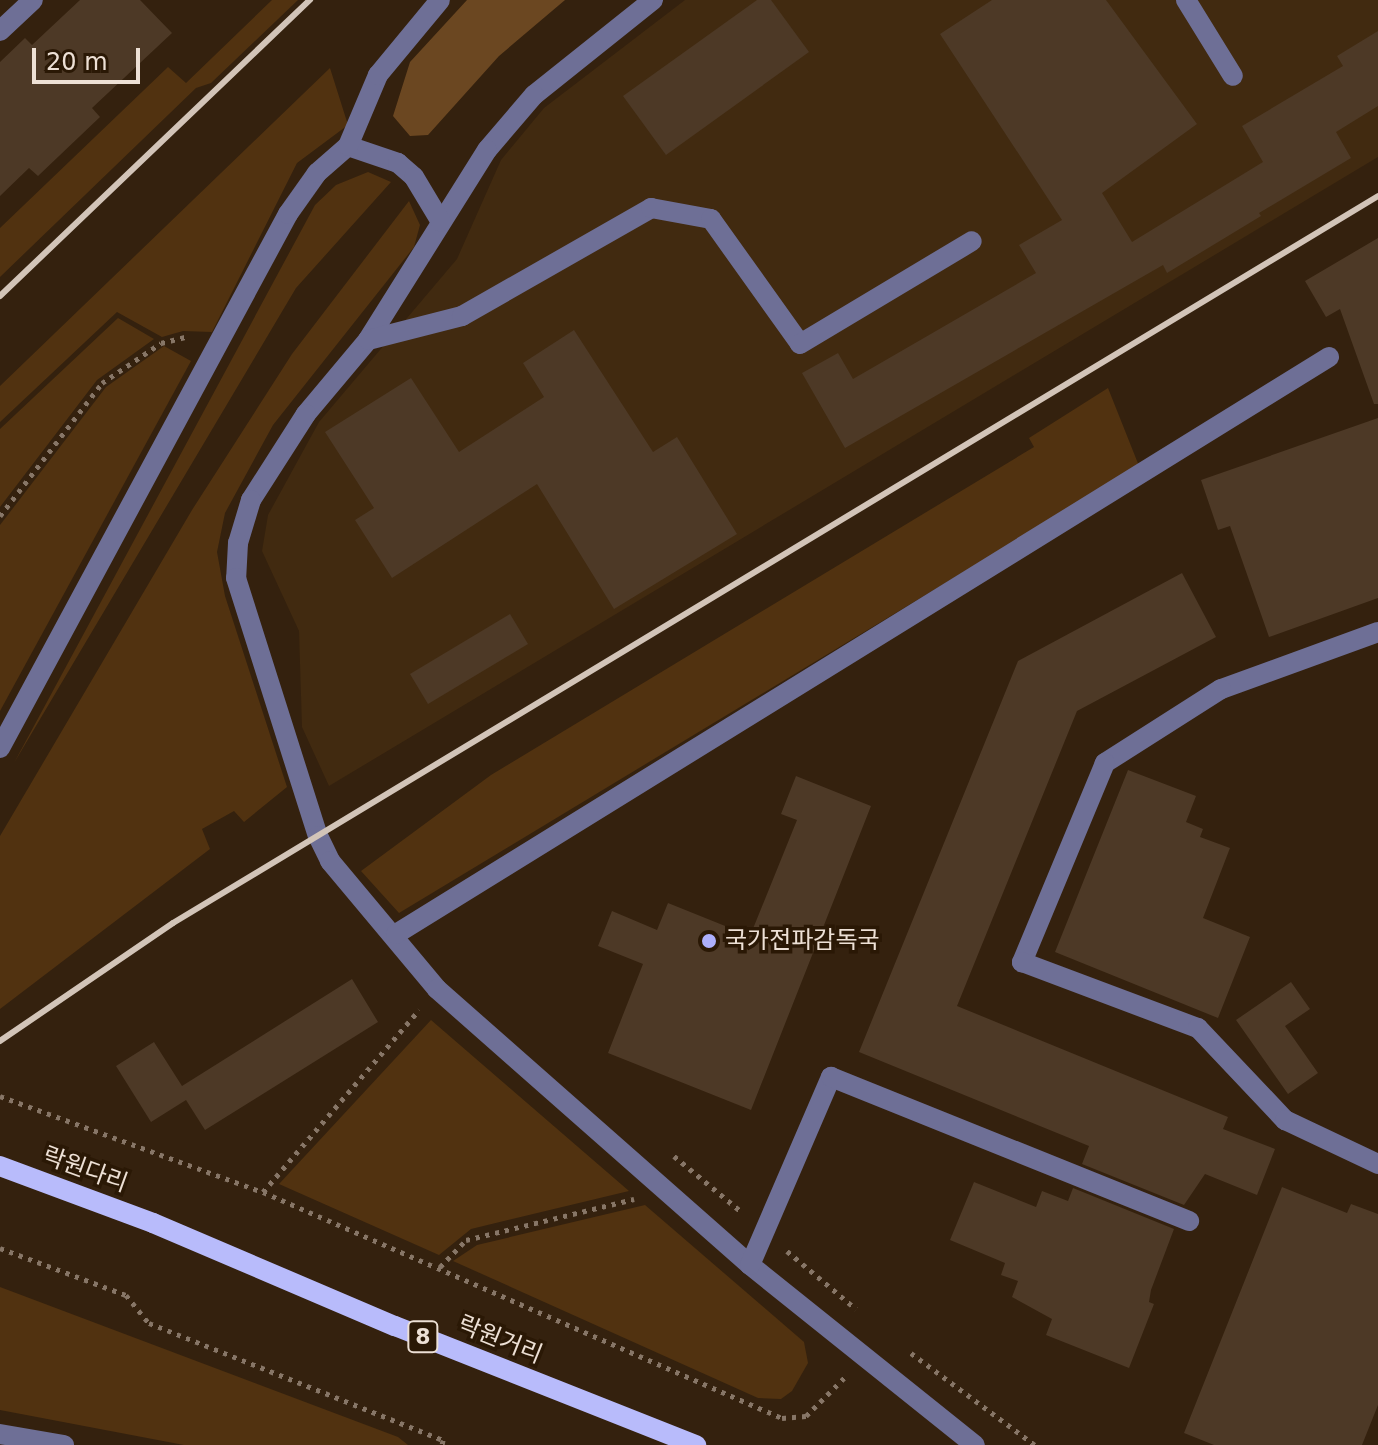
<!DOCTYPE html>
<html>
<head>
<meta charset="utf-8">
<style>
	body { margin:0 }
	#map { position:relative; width:1378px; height:1445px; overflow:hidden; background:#34210e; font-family:"DejaVu Sans","Noto Sans KR",sans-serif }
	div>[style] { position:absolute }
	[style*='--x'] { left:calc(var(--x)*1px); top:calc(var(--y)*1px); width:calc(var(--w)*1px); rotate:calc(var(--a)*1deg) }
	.built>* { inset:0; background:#412a10 }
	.green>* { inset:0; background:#513210 }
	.forest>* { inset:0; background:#6b4721 }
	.building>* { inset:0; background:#4d3926 }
	.path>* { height:5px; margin-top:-2.5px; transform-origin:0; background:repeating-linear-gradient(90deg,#877667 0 4px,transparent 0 10px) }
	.minor>* { height:20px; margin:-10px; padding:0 10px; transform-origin:10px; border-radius:10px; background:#6e6f96 }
	.major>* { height:20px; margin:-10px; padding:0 10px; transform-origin:10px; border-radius:10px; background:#b8bbfb }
	.rail>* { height:6px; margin:-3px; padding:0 3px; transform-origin:3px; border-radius:3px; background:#d2c4b8 }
	.dots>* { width:22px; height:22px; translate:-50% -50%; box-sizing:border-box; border:4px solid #2a1805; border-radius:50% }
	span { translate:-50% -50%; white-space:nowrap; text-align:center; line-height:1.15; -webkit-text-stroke:7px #2a1805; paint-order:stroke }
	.shield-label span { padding:2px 6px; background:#2a1805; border:2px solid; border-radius:6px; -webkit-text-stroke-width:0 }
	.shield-label { font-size:22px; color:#ede0d5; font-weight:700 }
	.poi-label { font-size:24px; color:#ede0d5 }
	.left { translate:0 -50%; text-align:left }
	.street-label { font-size:24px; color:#ede0d5 }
	.scale { position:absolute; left:32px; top:48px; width:108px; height:36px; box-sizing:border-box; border:4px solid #ede0d5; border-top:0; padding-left:10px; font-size:24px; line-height:28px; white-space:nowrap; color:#ede0d5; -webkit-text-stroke:6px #2a1805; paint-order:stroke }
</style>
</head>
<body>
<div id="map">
	<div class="built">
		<div style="clip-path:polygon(685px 0,1378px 0,1378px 157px,329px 786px,302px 727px,299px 631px,262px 551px,268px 515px,319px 422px,457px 259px,501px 160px,544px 108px)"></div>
	</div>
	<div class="green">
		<div style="clip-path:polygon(272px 0,298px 0,211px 83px,196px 88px,0 277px,0 228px,168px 67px,186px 83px)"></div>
		<div style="clip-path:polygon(330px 68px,348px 125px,297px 163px,212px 332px,183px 331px,162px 337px,117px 312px,0 422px,0 386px)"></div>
		<div style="clip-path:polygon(368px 172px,391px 182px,296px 288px,14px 763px,315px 205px,336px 185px)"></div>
		<div style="clip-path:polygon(409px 201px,420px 225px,414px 247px,273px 425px,225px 513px,217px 552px,225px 596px,287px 787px,244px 822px,234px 811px,202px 829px,210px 849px,0 1009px,0 836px,192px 510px,292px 354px)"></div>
		<div style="clip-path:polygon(118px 318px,154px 339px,97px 380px,0 507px,0 429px)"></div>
		<div style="clip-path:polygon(164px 346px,191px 361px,0 711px,0 525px,106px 387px)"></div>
		<div style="clip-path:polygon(1108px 388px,1139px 466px,399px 913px,361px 871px,491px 775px,1034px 447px,1029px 438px)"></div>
		<div style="clip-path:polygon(431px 1020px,629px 1191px,471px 1229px,439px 1255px,279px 1184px)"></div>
		<div style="clip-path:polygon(645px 1205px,804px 1342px,808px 1363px,792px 1391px,781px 1399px,758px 1398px,453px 1261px,477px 1245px)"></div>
		<div style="clip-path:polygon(0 1287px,398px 1437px,408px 1445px,184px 1445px,0 1410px)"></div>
	</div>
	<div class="forest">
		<div style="clip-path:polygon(467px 0,565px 0,499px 56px,428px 135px,410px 136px,393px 116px,410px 62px)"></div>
	</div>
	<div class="building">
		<div style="clip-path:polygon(80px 0,140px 0,172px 33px,92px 108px,100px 117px,38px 176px,29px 168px,0 196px,0 62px,25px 38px,32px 45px)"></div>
		<div style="clip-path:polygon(757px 0,771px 0,809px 52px,666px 155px,623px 96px)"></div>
		<div style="clip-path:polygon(992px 0,1106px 0,1197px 124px,1102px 193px,1132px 242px,1263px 162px,1242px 126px,1343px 66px,1337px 56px,1378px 31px,1378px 106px,1336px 132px,1351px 158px,1259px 213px,1261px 216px,1167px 273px,1163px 265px,845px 448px,802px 373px,838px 353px,853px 379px,1036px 273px,1019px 245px,1062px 220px,940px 34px)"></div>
		<div style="clip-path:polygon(1378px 238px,1378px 404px,1374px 404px,1340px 309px,1326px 317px,1305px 281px)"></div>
		<div style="clip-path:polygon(574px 330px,653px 452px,677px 437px,737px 534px,614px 609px,537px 484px,392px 578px,355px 520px,374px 508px,325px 432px,411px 378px,459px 452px,544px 397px,523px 363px)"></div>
		<div style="clip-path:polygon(1378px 418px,1378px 598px,1269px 637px,1230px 526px,1218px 530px,1201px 480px)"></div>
		<div style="clip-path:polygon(1182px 573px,1216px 637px,1077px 711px,957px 1006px,1228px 1117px,1223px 1129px,1275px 1149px,1257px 1195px,1205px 1174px,1184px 1205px,1082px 1164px,1089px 1146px,859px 1052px,1018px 661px)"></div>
		<div style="clip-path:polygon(510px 614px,528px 644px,428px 704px,410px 674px)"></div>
		<div style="clip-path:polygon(1128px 770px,1196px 796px,1186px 822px,1203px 829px,1200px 837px,1230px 848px,1203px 918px,1250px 937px,1218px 1018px,1055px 952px)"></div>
		<div style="clip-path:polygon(796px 776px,871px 806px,751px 1110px,608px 1053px,643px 964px,598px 946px,612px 911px,657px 930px,668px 903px,750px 936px,797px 820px,781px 814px)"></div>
		<div style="clip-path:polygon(352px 979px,378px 1022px,205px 1130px,186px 1100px,151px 1122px,116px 1066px,154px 1042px,182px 1086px)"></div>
		<div style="clip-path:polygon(1291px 982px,1310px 1009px,1285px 1026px,1318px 1073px,1288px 1094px,1236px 1020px)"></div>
		<div style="clip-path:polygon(974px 1182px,1036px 1207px,1042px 1191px,1068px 1201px,1073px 1188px,1174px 1229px,1151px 1290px,1149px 1302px,1154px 1304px,1129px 1368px,1046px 1335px,1052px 1319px,1012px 1297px,1018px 1281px,1001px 1275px,1005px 1263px,950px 1240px)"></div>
		<div style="clip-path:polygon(1282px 1187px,1347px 1213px,1351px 1204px,1378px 1214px,1378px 1405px,1362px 1445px,1214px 1445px,1184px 1433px)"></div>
	</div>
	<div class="path">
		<div style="--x:0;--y:516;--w:168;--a:-52.5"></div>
		<div style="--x:102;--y:383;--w:71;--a:-34.1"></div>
		<div style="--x:161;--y:343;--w:29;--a:-14"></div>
		<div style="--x:0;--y:1096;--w:280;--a:20.1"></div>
		<div style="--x:263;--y:1192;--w:566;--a:23.53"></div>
		<div style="--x:782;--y:1418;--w:24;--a:-5"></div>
		<div style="--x:806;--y:1416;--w:57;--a:-45"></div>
		<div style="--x:674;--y:1156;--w:89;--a:39.6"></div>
		<div style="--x:263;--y:1192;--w:240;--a:-49.4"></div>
		<div style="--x:0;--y:1248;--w:134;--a:20.5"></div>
		<div style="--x:126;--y:1295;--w:36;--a:51"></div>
		<div style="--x:149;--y:1323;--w:316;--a:21.7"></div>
		<div style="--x:443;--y:1440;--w:5;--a:101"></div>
		<div style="--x:787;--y:1251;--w:90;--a:40"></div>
		<div style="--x:440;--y:1267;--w:37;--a:-46"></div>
		<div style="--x:466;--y:1240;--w:173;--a:-13.7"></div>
		<div style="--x:911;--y:1353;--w:154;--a:36.6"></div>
	</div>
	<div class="minor">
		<div style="--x:653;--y:0;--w:152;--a:141.4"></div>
		<div style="--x:534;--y:95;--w:72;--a:130.5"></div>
		<div style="--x:487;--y:150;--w:224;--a:122.1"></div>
		<div style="--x:368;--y:340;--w:97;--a:130"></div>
		<div style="--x:306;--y:414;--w:102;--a:122.6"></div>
		<div style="--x:251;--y:500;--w:45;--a:106.8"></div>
		<div style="--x:238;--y:543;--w:35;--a:93"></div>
		<div style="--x:236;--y:578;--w:271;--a:72.4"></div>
		<div style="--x:318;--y:836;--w:28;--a:64"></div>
		<div style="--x:330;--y:861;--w:167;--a:50.1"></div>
		<div style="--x:437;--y:989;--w:417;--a:41.4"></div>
		<div style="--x:750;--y:1265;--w:288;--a:38.7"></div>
		<div style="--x:1186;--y:0;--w:89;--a:58.3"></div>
		<div style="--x:0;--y:31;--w:45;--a:-43.2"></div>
		<div style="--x:348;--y:146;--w:53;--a:18.8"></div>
		<div style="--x:398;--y:163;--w:21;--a:41"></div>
		<div style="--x:414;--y:177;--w:52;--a:59"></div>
		<div style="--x:368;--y:340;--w:97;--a:-14.3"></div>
		<div style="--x:462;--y:316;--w:218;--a:-29.7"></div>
		<div style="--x:651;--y:208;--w:61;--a:10.4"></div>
		<div style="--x:711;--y:219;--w:153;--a:54.5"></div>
		<div style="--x:800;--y:344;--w:200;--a:-30.9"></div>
		<div style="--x:1378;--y:632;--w:167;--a:160"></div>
		<div style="--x:1221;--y:689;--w:138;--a:147.5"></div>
		<div style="--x:1105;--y:763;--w:216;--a:112.6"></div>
		<div style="--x:1022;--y:962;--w:188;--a:20.6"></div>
		<div style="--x:1198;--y:1028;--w:127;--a:46.6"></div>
		<div style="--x:1285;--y:1120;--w:103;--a:25.3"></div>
		<div style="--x:0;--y:748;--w:607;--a:-61.66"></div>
		<div style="--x:288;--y:214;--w:50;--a:-54.7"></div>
		<div style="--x:317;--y:173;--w:41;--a:-41.1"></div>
		<div style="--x:348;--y:146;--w:77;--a:-67.1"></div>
		<div style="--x:378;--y:75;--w:97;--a:-50.4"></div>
		<div style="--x:396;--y:934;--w:1097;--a:-31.73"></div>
		<div style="--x:750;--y:1265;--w:205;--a:-66.7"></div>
		<div style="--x:831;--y:1077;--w:386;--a:21.9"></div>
		<div style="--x:0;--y:1434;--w:65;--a:9.8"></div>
	</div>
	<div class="major">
		<div style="--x:0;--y:1166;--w:163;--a:20.4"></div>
		<div style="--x:153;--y:1223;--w:263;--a:23.1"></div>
		<div style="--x:395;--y:1326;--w:324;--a:21.6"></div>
	</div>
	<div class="rail">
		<div style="--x:0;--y:296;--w:429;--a:-43.7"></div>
		<div style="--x:0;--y:1041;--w:209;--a:-34.3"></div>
		<div style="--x:173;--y:923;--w:1407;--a:-31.1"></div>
	</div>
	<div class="dots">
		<div style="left:709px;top:941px;background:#adaffb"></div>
	</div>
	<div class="shield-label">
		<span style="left:423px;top:1337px">8</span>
	</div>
	<div class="poi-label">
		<span class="left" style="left:725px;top:941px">국가전파감독국</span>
	</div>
	<div class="street-label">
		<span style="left:85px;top:1170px;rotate:20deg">락원다리</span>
		<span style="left:500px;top:1340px;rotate:22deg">락원거리</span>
	</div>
	<div class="scale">20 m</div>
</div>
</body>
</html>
